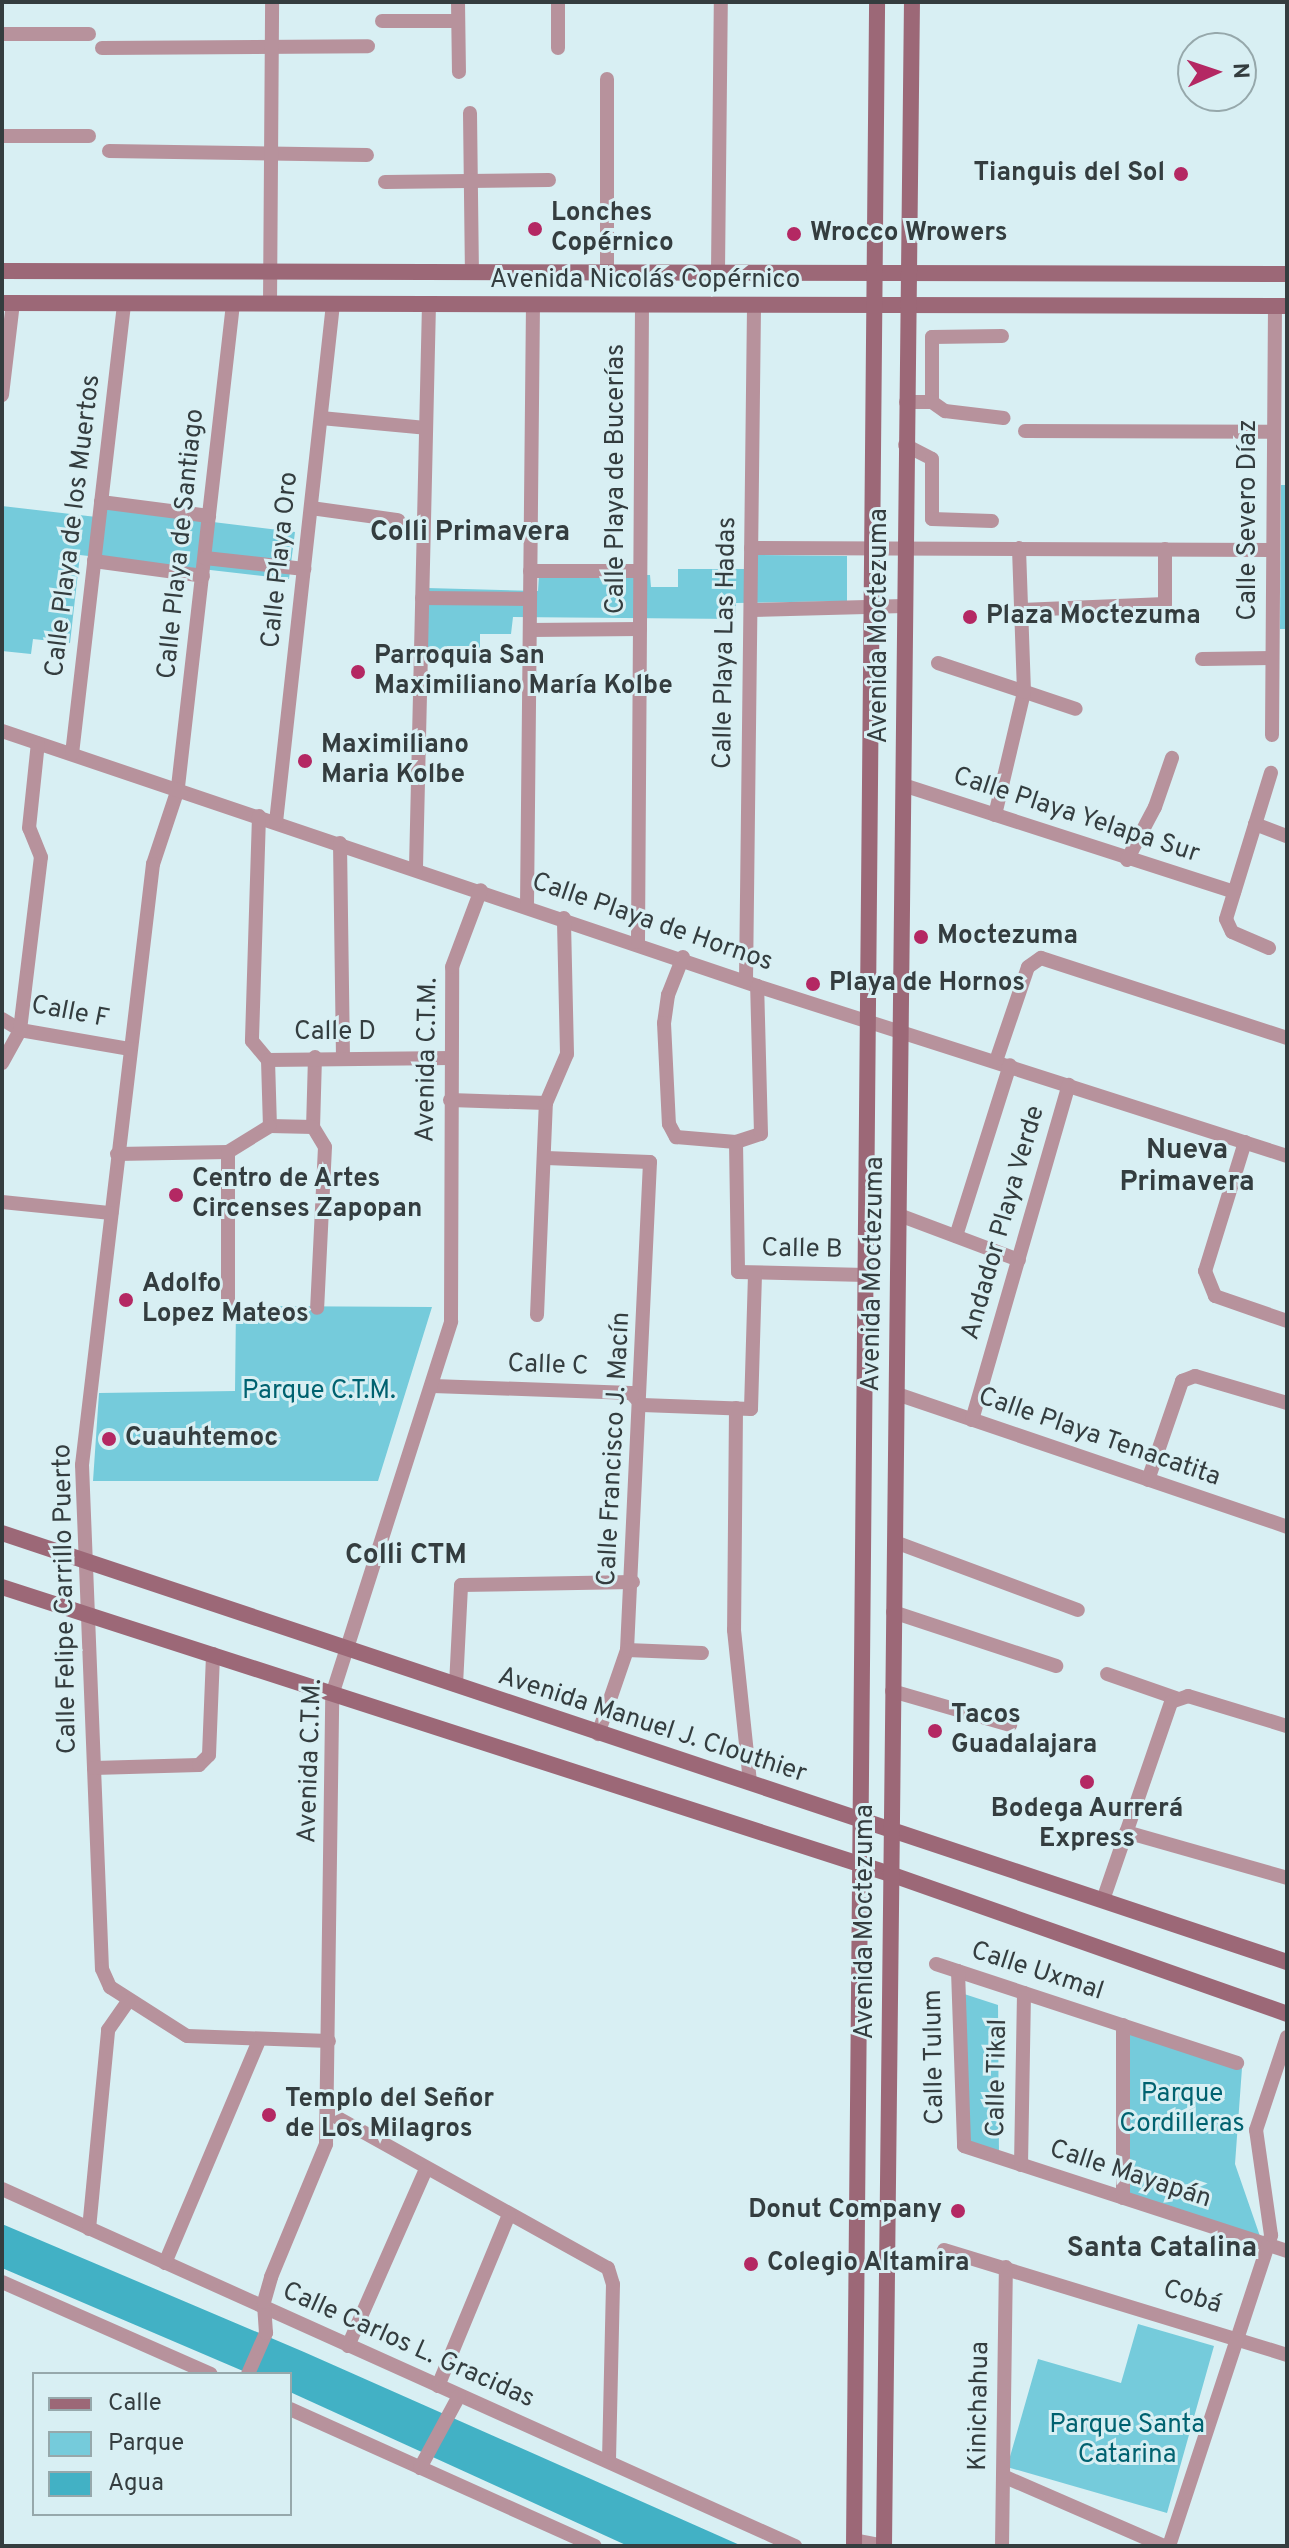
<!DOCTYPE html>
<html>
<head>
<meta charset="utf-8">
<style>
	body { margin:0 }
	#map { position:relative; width:1289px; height:2548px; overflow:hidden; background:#d8eff3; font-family:Overpass,sans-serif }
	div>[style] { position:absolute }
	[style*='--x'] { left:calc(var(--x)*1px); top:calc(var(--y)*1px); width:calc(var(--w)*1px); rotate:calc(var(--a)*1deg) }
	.green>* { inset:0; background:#75cbdb }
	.water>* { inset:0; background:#42b1c5 }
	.street>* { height:14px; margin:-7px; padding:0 7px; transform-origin:7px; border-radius:7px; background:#b7929c }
	.secondary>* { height:16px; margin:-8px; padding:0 8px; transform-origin:8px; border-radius:8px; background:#9c6877 }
	.dots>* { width:22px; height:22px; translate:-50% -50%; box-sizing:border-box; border:4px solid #d8eff3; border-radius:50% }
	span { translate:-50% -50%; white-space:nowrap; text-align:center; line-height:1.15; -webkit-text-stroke:6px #d8eff3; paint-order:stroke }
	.poi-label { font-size:26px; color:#343d3f; font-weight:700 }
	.right { translate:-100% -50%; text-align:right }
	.left { translate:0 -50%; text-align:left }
	.street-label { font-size:26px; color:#343d3f }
	.park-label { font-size:26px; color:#006270 }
	.neighbourhood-label { font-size:28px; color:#343d3f; font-weight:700 }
	.frame { position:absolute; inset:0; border:4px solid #343d3f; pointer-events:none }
	.legend { position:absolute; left:32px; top:2372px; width:260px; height:144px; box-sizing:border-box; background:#d8eff3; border:2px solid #96a8ab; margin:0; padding:10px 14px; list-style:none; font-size:24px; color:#343d3f }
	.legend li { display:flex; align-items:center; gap:16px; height:40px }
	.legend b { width:40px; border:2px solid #96a8ab }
	.north { position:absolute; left:1177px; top:32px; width:80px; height:80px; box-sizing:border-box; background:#d8eff3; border:2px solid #96a8ab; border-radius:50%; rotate:87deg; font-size:22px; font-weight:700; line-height:32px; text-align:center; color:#343d3f }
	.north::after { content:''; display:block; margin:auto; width:28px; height:36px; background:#b42863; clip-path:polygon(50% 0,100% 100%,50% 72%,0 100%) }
</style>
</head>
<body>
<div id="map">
	<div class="green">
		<div style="clip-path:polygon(1281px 485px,1287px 485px,1287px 629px,1280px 629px)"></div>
		<div style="clip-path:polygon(2px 506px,105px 518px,106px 509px,295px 532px,289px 579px,80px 555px,70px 643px,33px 639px,31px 654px,2px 651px)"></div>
		<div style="clip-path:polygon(756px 555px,847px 556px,847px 601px,736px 603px,735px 619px,513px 617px,511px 634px,480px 634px,480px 655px,426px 655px,427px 588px,538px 591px,539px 574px,650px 575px,651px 587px,678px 587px,678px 569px,756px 569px)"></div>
		<div style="clip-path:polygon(236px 1306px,432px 1307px,378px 1481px,93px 1481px,99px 1393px,235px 1391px)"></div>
		<div style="clip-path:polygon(958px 1992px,998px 2005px,999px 2158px,961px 2142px)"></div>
		<div style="clip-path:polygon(1123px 2025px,1242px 2068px,1235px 2164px,1262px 2242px,1123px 2198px)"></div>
		<div style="clip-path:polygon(1138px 2324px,1214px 2346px,1167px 2513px,1007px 2467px,1038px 2359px,1121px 2383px)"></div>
	</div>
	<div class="water">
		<div style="clip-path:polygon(2px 2224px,304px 2352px,742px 2546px,628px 2546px,290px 2392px,290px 2374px,250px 2374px,2px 2268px)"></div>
	</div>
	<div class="street">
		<div style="--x:458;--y:2;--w:70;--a:89.2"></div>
		<div style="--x:558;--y:2;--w:46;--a:90"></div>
		<div style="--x:382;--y:21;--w:76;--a:0"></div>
		<div style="--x:2;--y:34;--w:87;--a:0"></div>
		<div style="--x:102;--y:48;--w:266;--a:-0.4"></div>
		<div style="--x:607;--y:79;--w:192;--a:90"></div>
		<div style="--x:470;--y:113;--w:157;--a:89.3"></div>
		<div style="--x:2;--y:136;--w:87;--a:0"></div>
		<div style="--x:109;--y:151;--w:258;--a:0.9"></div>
		<div style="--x:385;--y:182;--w:164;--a:-0.7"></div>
		<div style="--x:718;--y:271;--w:269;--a:-89.4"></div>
		<div style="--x:233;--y:304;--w:488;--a:96.5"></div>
		<div style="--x:178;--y:789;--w:79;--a:108.4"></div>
		<div style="--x:153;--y:864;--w:605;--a:96.74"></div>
		<div style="--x:82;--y:1465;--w:504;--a:87.73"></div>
		<div style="--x:102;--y:1969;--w:20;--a:66"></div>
		<div style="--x:110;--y:1987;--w:91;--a:32.5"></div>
		<div style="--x:187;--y:2036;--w:142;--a:2"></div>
		<div style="--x:270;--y:304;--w:302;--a:-89.6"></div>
		<div style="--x:2;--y:395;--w:93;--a:-83.2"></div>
		<div style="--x:906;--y:402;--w:26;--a:0"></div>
		<div style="--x:932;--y:402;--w:65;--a:-90"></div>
		<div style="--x:932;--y:337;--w:70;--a:-0.8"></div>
		<div style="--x:932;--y:402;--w:16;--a:35"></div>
		<div style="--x:945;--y:411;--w:59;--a:6.8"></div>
		<div style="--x:321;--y:418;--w:105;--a:5.4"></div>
		<div style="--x:1025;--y:431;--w:249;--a:0.2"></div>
		<div style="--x:905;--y:445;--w:30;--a:27"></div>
		<div style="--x:932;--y:459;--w:60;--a:90"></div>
		<div style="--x:932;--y:519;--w:60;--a:1.9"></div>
		<div style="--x:101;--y:502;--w:109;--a:7.4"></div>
		<div style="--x:311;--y:508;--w:88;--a:7.9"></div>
		<div style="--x:751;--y:548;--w:522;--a:0.22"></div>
		<div style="--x:205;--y:558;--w:100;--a:6.3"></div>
		<div style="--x:94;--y:561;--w:110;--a:7.8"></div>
		<div style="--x:530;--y:571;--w:110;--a:0"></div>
		<div style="--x:422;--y:598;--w:108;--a:0.5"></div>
		<div style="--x:751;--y:610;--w:153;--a:-1.5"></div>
		<div style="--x:1021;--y:610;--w:144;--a:-2.4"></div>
		<div style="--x:1165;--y:604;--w:55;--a:-90"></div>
		<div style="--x:530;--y:630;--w:110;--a:-0.5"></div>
		<div style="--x:1202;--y:659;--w:70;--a:-0.8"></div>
		<div style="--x:938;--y:663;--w:145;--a:18.4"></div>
		<div style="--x:2;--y:731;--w:797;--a:18.66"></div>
		<div style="--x:757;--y:986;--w:557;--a:17.78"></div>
		<div style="--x:1272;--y:735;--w:430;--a:-89.6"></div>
		<div style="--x:72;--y:754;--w:454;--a:-83.4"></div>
		<div style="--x:903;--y:785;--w:348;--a:17.9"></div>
		<div style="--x:995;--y:815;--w:126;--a:-76.7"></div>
		<div style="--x:1024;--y:692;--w:144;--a:-92"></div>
		<div style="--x:259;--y:816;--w:225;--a:91.8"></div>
		<div style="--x:252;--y:1041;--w:25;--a:50"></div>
		<div style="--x:276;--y:822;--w:521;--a:-83.72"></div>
		<div style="--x:1255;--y:824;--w:34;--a:21"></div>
		<div style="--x:340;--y:843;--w:214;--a:89.2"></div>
		<div style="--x:1127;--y:860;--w:60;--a:-62.2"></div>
		<div style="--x:1155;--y:807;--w:52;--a:-70.9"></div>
		<div style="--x:416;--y:868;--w:564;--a:-88.68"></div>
		<div style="--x:527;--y:906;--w:602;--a:-89.43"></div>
		<div style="--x:638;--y:942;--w:637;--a:-89.64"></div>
		<div style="--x:1269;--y:948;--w:40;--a:-156.6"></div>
		<div style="--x:1232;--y:932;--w:14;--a:-115"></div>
		<div style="--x:1226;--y:919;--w:153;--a:-72.9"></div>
		<div style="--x:683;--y:957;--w:41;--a:111.5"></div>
		<div style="--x:668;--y:995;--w:28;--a:98"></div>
		<div style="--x:664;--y:1023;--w:101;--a:87.2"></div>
		<div style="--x:669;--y:1124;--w:15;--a:62"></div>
		<div style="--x:676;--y:1137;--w:60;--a:4.8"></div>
		<div style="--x:736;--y:1142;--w:26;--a:-18"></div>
		<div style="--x:761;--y:1134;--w:148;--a:-91.5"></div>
		<div style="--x:746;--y:981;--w:676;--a:-89.32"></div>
		<div style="--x:2;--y:1019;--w:21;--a:31"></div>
		<div style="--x:20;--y:1030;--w:112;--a:9.8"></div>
		<div style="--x:315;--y:1057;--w:70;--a:91.6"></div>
		<div style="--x:313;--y:1127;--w:23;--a:59"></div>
		<div style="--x:325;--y:1147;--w:161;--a:92.8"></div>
		<div style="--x:268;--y:1060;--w:183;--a:-0.6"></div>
		<div style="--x:268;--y:1060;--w:66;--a:88.3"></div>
		<div style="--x:996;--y:1061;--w:99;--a:-71.2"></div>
		<div style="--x:1028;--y:967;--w:16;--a:-35"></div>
		<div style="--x:1041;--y:958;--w:259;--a:18"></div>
		<div style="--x:2;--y:1063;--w:38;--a:-61"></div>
		<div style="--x:20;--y:1030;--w:174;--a:-83.1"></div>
		<div style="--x:41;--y:857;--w:31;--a:-112"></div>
		<div style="--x:29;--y:828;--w:85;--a:-84"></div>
		<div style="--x:450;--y:1100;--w:96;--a:1.8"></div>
		<div style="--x:270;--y:1126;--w:43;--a:1.3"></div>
		<div style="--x:736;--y:1142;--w:130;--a:89.1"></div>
		<div style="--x:738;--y:1272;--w:128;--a:1.3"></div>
		<div style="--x:1245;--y:1142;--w:135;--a:107.2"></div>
		<div style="--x:1205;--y:1271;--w:27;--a:68"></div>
		<div style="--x:1215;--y:1296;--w:76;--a:19.1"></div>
		<div style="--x:228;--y:1152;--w:49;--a:-31.8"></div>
		<div style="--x:117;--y:1154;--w:111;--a:-1"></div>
		<div style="--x:546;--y:1158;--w:104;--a:2.2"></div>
		<div style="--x:650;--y:1162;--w:489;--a:92.7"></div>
		<div style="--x:627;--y:1650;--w:89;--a:109"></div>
		<div style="--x:2;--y:1202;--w:110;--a:5.8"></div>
		<div style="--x:899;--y:1215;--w:128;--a:20.6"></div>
		<div style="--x:956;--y:1236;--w:179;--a:-72.5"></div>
		<div style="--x:228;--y:1308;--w:156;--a:-90"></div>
		<div style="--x:537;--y:1315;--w:212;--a:-87.6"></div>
		<div style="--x:546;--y:1103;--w:53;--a:-66.8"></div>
		<div style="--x:567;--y:1054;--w:136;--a:-91.3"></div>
		<div style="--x:433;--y:1386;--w:198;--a:2"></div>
		<div style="--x:631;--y:1393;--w:16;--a:47"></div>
		<div style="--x:642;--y:1405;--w:109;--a:2.1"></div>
		<div style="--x:751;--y:1409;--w:136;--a:-88.3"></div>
		<div style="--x:897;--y:1394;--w:412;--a:18.8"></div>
		<div style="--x:736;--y:1408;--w:222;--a:90.5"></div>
		<div style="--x:734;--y:1630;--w:154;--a:84"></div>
		<div style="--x:972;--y:1420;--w:349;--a:-73.9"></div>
		<div style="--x:1148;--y:1480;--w:105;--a:-71"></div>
		<div style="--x:1182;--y:1381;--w:14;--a:-21"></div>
		<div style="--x:1195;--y:1376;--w:96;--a:16.4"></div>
		<div style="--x:895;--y:1542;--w:195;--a:20.4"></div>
		<div style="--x:893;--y:1612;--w:172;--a:18.3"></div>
		<div style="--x:627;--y:1650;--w:75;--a:2.3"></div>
		<div style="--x:1107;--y:1674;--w:73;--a:19.2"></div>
		<div style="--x:456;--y:1685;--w:100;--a:-87.1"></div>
		<div style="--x:461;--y:1585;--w:172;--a:-1"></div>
		<div style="--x:892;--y:1691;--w:123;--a:16.1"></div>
		<div style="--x:94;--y:1768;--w:105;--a:-1.6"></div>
		<div style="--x:199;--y:1765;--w:14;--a:-45"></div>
		<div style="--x:209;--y:1755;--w:101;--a:-87.7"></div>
		<div style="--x:1126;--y:1832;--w:167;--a:15.9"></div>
		<div style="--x:1103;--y:1900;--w:209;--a:-71"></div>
		<div style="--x:1171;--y:1702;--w:18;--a:-19"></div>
		<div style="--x:1188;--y:1696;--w:103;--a:16.9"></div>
		<div style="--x:936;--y:1964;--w:317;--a:18.2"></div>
		<div style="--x:958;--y:1971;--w:175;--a:88"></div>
		<div style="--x:964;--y:2146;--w:340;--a:18"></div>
		<div style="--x:329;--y:2113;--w:319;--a:29.1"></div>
		<div style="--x:608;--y:2268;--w:17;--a:73"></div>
		<div style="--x:613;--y:2284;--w:177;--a:91.3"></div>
		<div style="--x:1021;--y:2165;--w:172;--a:-89"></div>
		<div style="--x:2;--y:2189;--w:870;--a:24.24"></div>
		<div style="--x:1123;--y:2198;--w:173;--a:-90"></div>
		<div style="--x:89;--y:2229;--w:200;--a:-84.5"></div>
		<div style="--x:108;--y:2030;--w:35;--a:-55"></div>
		<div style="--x:944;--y:2250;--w:359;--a:17"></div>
		<div style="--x:165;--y:2263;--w:241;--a:-67.1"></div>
		<div style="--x:2;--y:2282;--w:228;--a:23.8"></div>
		<div style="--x:348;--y:2346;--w:193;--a:-66.2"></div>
		<div style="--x:248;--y:2374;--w:45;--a:-66.3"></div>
		<div style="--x:266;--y:2333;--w:31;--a:-94"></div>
		<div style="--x:264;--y:2302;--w:26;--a:-74"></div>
		<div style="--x:271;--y:2277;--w:144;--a:-67.5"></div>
		<div style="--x:326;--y:2144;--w:449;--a:-89.2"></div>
		<div style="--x:332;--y:1695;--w:392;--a:-72.3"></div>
		<div style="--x:451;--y:1321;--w:354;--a:-89.8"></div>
		<div style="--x:452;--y:967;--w:82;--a:-69.4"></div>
		<div style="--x:438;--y:2386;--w:185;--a:-67.5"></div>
		<div style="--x:290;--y:2409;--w:334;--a:24.2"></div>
		<div style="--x:420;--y:2468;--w:82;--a:-61.6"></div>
		<div style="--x:1003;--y:2476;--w:176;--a:23.5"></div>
		<div style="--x:854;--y:2540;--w:32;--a:11"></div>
		<div style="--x:1002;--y:2546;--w:279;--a:-89.2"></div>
		<div style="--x:1169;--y:2546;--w:327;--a:-71.8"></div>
		<div style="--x:1271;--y:2235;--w:106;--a:-98.1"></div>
		<div style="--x:1256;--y:2130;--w:98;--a:-71.6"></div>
	</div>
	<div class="secondary">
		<div style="--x:2;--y:271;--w:1285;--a:0.13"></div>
		<div style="--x:2;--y:303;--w:1285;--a:0.13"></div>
		<div style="--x:2;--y:1533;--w:1355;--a:18.46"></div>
		<div style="--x:2;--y:1587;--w:933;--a:17.91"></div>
		<div style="--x:890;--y:1874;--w:421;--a:19.4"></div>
		<div style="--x:854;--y:2546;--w:2544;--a:-89.48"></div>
		<div style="--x:884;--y:2546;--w:2544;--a:-89.37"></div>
	</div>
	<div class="dots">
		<div style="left:1181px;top:174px;background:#b42863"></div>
		<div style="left:535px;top:229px;background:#b42863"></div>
		<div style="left:794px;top:234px;background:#b42863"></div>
		<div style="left:970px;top:617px;background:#b42863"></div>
		<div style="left:358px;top:672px;background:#b42863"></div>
		<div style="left:305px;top:761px;background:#b42863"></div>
		<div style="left:921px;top:937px;background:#b42863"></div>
		<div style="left:813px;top:984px;background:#b42863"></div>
		<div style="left:176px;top:1195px;background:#b42863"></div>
		<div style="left:126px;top:1300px;background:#b42863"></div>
		<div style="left:109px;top:1439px;background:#b42863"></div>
		<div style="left:935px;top:1731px;background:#b42863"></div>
		<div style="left:1087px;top:1782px;background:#b42863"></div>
		<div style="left:269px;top:2115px;background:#b42863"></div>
		<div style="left:958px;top:2211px;background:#b42863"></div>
		<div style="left:751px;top:2264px;background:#b42863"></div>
	</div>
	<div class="poi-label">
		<span class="right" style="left:1165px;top:174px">Tianguis del Sol</span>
		<span class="left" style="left:551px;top:229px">Lonches<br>Copérnico</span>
		<span class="left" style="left:810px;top:234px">Wrocco Wrowers</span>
		<span class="left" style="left:986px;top:617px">Plaza Moctezuma</span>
		<span class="left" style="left:374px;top:672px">Parroquia San<br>Maximiliano María Kolbe</span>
		<span class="left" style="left:321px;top:761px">Maximiliano<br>Maria Kolbe</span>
		<span class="left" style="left:937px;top:937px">Moctezuma</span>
		<span class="left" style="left:829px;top:984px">Playa de Hornos</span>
		<span class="left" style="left:192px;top:1195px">Centro de Artes<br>Circenses Zapopan</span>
		<span class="left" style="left:142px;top:1300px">Adolfo<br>Lopez Mateos</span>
		<span class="left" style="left:125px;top:1439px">Cuauhtemoc</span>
		<span class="left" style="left:951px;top:1731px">Tacos<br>Guadalajara</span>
		<span style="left:1087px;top:1825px">Bodega Aurrerá<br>Express</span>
		<span class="left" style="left:285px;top:2115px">Templo del Señor<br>de Los Milagros</span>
		<span class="right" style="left:942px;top:2211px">Donut Company</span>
		<span class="left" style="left:767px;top:2264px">Colegio Altamira</span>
	</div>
	<div class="street-label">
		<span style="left:645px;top:281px">Avenida Nicolás Copérnico</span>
		<span style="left:617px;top:479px;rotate:-90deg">Calle Playa de Bucerías</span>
		<span style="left:1249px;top:520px;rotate:-90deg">Calle Severo Díaz</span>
		<span style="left:74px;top:526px;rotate:-83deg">Calle Playa de los Muertos</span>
		<span style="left:182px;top:544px;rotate:-84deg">Calle Playa de Santiago</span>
		<span style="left:281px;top:560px;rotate:-84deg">Calle Playa Oro</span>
		<span style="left:880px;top:626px;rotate:-90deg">Avenida Moctezuma</span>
		<span style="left:726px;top:643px;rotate:-89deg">Calle Playa Las Hadas</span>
		<span style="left:1076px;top:816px;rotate:18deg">Calle Playa Yelapa Sur</span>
		<span style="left:652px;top:923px;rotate:19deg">Calle Playa de Hornos</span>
		<span style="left:70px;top:1013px;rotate:11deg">Calle F</span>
		<span style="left:335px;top:1033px">Calle D</span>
		<span style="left:428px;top:1060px;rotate:-89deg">Avenida C.T.M.</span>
		<span style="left:1004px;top:1223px;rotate:-74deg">Andador Playa Verde</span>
		<span style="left:802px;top:1250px;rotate:1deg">Calle B</span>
		<span style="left:874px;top:1274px;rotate:-89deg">Avenida Moctezuma</span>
		<span style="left:548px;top:1366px;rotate:2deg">Calle C</span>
		<span style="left:1099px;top:1438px;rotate:19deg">Calle Playa Tenacatita</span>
		<span style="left:615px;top:1449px;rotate:-87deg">Calle Francisco J. Macín</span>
		<span style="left:66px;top:1599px;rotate:-91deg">Calle Felipe Carrillo Puerto</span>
		<span style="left:652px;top:1726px;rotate:18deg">Avenida Manuel J. Clouthier</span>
		<span style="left:311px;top:1761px;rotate:-88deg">Avenida C.T.M.</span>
		<span style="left:866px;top:1922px;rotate:-90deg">Avenida Moctezuma</span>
		<span style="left:1037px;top:1972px;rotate:18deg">Calle Uxmal</span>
		<span style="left:935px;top:2057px;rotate:-91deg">Calle Tulum</span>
		<span style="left:998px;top:2078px;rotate:-89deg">Calle Tikal</span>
		<span style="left:1130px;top:2175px;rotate:18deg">Calle Mayapán</span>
		<span style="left:1192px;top:2298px;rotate:17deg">Cobá</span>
		<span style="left:408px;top:2346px;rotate:24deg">Calle Carlos L. Gracidas</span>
		<span style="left:980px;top:2406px;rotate:-89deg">Kinichahua</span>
	</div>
	<div class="park-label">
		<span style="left:319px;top:1392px">Parque C.T.M.</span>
		<span style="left:1182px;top:2110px">Parque<br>Cordilleras</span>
		<span style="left:1127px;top:2441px">Parque Santa<br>Catarina</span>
	</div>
	<div class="neighbourhood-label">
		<span style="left:470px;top:533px">Colli Primavera</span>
		<span style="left:1187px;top:1167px">Nueva<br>Primavera</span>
		<span style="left:406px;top:1556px">Colli CTM</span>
		<span style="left:1162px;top:2249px">Santa Catalina</span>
	</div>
	<div class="frame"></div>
	<ul class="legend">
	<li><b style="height:10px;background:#9c6877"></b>Calle</li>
	<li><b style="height:22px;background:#75cbdb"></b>Parque</li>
	<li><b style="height:22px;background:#42b1c5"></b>Agua</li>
	</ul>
	<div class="north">N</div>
</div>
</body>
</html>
